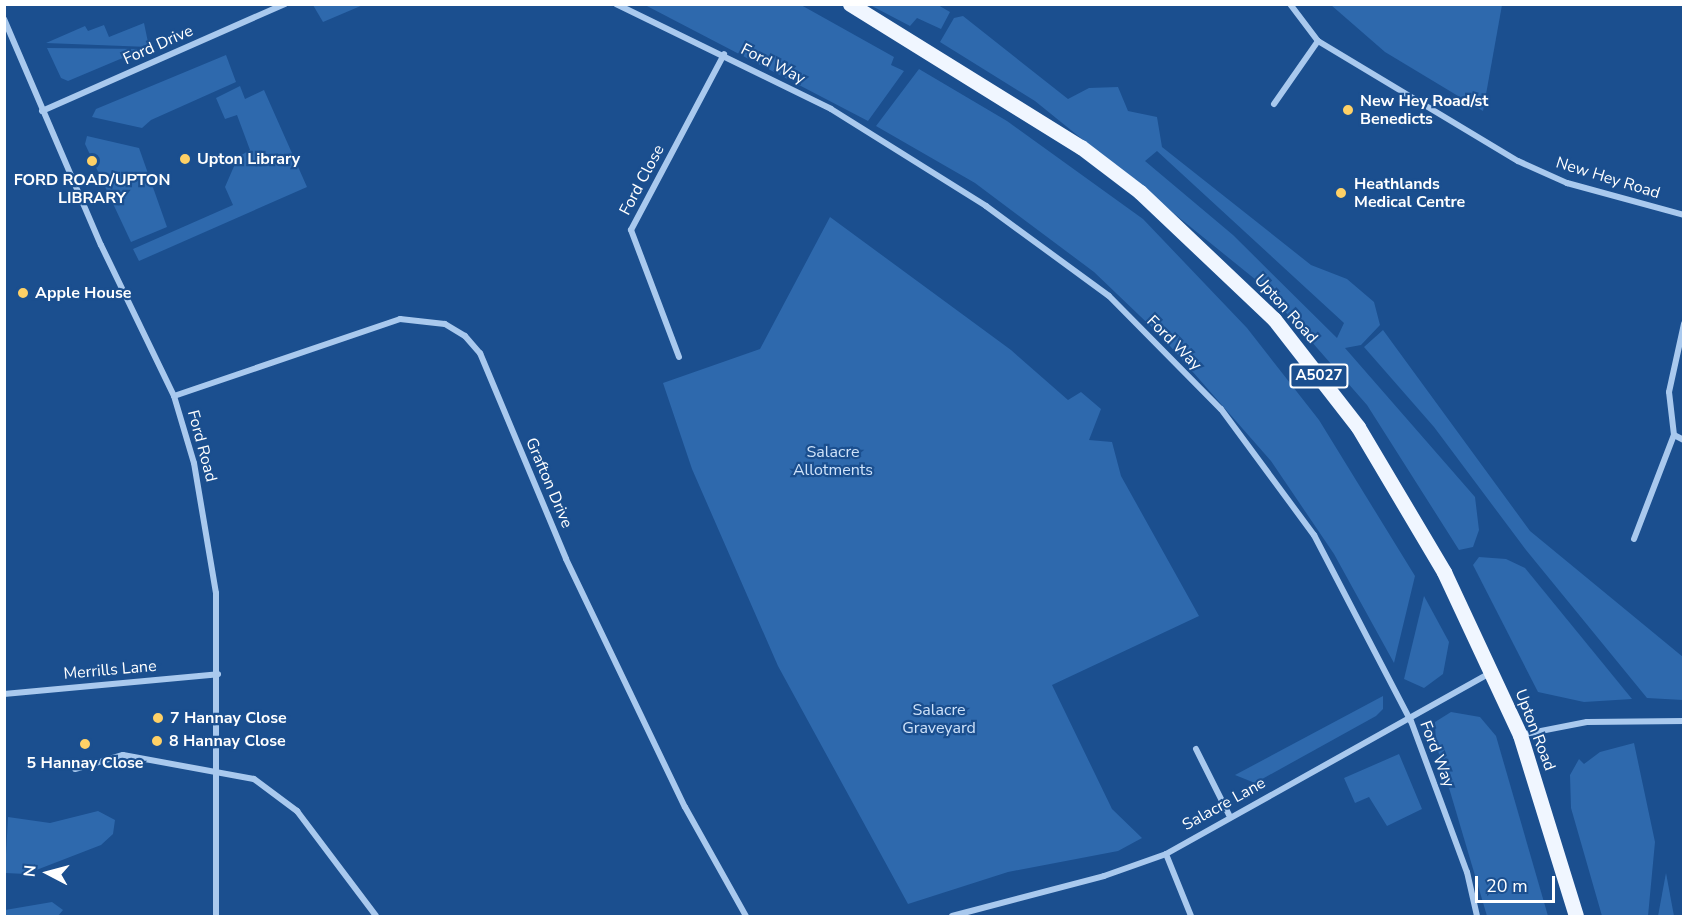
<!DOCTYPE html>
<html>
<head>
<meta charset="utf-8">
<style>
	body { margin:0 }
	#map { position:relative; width:1688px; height:921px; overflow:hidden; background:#1b4f8f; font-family:"Nunito Sans",sans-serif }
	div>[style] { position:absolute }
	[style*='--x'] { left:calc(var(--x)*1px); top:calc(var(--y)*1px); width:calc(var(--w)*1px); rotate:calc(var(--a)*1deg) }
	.green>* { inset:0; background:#2e69ad }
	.street>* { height:6px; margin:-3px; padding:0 3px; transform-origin:3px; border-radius:3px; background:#a9c9ee }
	.primary>* { height:15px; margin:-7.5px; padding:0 7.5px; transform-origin:7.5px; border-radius:7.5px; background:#f0f6ff }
	.dots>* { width:16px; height:16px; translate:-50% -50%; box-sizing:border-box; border:3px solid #1b4f8f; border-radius:50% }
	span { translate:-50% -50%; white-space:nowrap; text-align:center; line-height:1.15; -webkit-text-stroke:4.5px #1b4f8f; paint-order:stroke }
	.shield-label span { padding:2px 4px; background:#1b4f8f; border:2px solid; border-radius:4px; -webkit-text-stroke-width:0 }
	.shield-label { font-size:15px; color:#fff; font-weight:700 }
	.street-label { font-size:16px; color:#fff }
	.poi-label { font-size:16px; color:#fff; font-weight:700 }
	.left { translate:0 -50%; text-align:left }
	.park-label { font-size:16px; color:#cfe3fa }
	.frame { position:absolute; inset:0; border:6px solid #fff; pointer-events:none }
	.north { position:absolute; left:18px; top:843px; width:60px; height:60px; -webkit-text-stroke:4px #1b4f8f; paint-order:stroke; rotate:276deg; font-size:16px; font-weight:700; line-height:24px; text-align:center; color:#fff }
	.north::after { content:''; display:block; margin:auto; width:21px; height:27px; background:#fff; clip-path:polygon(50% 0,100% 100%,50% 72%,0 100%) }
	.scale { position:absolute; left:1475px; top:876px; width:80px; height:27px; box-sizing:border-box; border:3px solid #fff; border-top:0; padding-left:8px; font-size:18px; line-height:21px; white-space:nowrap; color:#fff; -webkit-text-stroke:4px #1b4f8f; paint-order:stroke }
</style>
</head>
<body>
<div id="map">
	<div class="green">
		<div style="clip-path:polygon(313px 5px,363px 5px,323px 22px)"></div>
		<div style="clip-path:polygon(645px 5px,801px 5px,894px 57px,891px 65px,904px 71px,868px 121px)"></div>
		<div style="clip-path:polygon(870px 5px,938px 5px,950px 12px,941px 29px,917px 18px,910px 26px)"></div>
		<div style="clip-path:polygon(1331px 5px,1502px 5px,1483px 111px,1385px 52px)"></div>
		<div style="clip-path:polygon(evenodd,963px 16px,1068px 99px,1089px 88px,1118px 87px,1128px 111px,1157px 117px,1162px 147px,1311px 265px,1347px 279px,1374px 302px,1380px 325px,1361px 345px,1345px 348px,1475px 497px,1479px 530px,1473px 547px,1459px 550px,1367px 405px,1261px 284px,1035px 101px,940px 42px,954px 18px,963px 16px,1157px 151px,1344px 323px,1337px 338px,1233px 235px,1145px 161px,1157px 151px)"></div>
		<div style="clip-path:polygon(144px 23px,149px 47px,46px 43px,85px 26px,88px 31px,104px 25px,109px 37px)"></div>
		<div style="clip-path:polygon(47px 48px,144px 49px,68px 81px,61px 78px)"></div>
		<div style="clip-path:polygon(226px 55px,236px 82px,151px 120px,142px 128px,92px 117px,96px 109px)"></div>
		<div style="clip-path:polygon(919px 69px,1007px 121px,1143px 219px,1247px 328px,1319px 420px,1415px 576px,1394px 663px,1334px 554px,1271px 461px,1163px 338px,1094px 272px,975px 183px,876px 126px)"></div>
		<div style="clip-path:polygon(240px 86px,245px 99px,264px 90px,307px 187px,139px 261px,133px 249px,233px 205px,225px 187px,238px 157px,250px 150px,237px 115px,225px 119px,216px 98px)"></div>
		<div style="clip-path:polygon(87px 136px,139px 148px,167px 227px,131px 242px,85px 144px)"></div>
		<div style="clip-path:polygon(830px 217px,1011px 350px,1068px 400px,1081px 392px,1101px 409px,1089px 440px,1112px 442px,1121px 476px,1199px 616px,1052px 685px,1112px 809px,1142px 838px,1118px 851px,1008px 872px,908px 904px,778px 666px,692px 469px,663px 383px,760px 349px)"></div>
		<div style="clip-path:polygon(1383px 330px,1530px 531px,1683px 657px,1683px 700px,1647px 698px,1526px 550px,1434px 427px,1364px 347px)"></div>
		<div style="clip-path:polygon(1479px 557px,1506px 559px,1525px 568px,1632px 699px,1584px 702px,1538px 692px,1473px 565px)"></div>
		<div style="clip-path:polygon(1424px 596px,1449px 642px,1443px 674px,1424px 688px,1404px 679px)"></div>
		<div style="clip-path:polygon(1383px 696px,1383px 709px,1376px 716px,1255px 783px,1235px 775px)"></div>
		<div style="clip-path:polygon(1451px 712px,1480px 717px,1496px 736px,1548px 916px,1487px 916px,1436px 744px,1435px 722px)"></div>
		<div style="clip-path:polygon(1634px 743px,1655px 842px,1648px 916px,1602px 916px,1571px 808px,1570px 775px,1579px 759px,1584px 764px,1600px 752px)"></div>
		<div style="clip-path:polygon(1399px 754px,1422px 809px,1387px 826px,1369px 797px,1355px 803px,1344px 778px)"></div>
		<div style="clip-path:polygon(98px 811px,115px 820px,113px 834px,101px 845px,26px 874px,5px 873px,8px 817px,50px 823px)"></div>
		<div style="clip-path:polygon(1666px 873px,1674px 916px,1658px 916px)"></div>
		<div style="clip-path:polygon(52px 902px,63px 910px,58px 916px,5px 916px,5px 910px)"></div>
	</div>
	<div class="street">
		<div style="--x:616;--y:4;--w:239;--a:26"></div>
		<div style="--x:831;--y:109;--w:183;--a:32"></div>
		<div style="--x:986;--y:206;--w:152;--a:36.2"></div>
		<div style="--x:1109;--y:296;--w:159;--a:45.3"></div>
		<div style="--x:1221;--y:409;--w:157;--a:53.6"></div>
		<div style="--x:1314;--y:535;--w:210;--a:62.5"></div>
		<div style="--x:1411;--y:721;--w:161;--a:69.7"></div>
		<div style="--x:1467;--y:872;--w:45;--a:77.2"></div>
		<div style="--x:1290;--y:4;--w:46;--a:52.9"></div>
		<div style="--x:1318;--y:41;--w:233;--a:31"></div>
		<div style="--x:1518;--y:161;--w:54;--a:24.2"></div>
		<div style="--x:1567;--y:183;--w:121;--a:15.3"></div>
		<div style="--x:4;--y:19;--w:246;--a:66.8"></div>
		<div style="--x:101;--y:245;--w:168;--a:64.2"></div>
		<div style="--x:174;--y:396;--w:70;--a:73.4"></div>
		<div style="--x:194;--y:463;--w:132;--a:80.4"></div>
		<div style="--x:216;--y:593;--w:323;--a:90"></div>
		<div style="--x:1274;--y:104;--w:77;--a:-55.1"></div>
		<div style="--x:42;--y:111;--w:266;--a:-23.8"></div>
		<div style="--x:679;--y:357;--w:136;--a:-110.7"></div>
		<div style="--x:631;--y:230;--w:199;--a:-62.1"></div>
		<div style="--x:174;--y:396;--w:239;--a:-18.8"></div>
		<div style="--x:400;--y:319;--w:45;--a:6.3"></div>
		<div style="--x:445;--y:324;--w:23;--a:31"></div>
		<div style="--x:465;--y:336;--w:23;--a:49"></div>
		<div style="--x:480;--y:353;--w:223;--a:67.3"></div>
		<div style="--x:566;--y:559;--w:275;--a:64.4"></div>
		<div style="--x:685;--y:807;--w:125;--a:60.8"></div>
		<div style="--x:1674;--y:435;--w:11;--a:27"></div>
		<div style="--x:1634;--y:539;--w:111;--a:-69"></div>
		<div style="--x:1674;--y:435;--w:43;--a:-96.6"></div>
		<div style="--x:1669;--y:392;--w:70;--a:-77.6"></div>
		<div style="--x:4;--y:694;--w:215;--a:-5.3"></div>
		<div style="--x:1520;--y:735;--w:68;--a:-11"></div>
		<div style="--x:1587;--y:722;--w:97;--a:-0.6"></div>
		<div style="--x:1196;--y:749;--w:74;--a:63.4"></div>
		<div style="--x:75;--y:769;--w:50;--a:-16.3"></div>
		<div style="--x:123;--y:755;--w:133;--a:10.4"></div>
		<div style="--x:254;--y:779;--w:54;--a:36.7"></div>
		<div style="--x:297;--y:811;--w:131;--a:53"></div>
		<div style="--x:1166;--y:854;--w:67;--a:68"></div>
		<div style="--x:952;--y:916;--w:157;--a:-14.7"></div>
		<div style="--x:1104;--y:876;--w:66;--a:-19.5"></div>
		<div style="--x:1166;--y:854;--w:372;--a:-29.2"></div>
	</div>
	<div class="primary">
		<div style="--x:850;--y:4;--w:272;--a:31.8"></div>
		<div style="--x:1081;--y:147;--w:74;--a:37.3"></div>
		<div style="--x:1140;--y:192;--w:185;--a:43.5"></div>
		<div style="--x:1274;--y:319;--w:137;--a:52.1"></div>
		<div style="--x:1358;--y:427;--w:169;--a:59.3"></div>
		<div style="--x:1444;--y:572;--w:180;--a:65"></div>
		<div style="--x:1520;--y:735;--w:189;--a:72.8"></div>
	</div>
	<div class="dots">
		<div style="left:1348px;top:110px;background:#ffd166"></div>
		<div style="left:185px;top:159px;background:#ffd166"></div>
		<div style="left:92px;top:161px;background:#ffd166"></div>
		<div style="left:1341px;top:193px;background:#ffd166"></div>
		<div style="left:23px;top:293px;background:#ffd166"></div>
		<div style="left:158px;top:718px;background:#ffd166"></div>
		<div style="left:157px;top:741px;background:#ffd166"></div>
		<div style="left:85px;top:744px;background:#ffd166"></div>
	</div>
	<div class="shield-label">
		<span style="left:1319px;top:376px">A5027</span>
	</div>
	<div class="street-label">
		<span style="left:158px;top:45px;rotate:-24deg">Ford Drive</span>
		<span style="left:773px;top:64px;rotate:27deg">Ford Way</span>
		<span style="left:1608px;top:178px;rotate:17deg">New Hey Road</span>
		<span style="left:642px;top:180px;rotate:-62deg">Ford Close</span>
		<span style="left:1286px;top:309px;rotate:48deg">Upton Road</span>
		<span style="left:1174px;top:343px;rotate:45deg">Ford Way</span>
		<span style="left:202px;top:446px;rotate:75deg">Ford Road</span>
		<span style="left:549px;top:483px;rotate:67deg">Grafton Drive</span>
		<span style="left:110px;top:670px;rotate:-5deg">Merrills Lane</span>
		<span style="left:1535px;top:730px;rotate:69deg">Upton Road</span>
		<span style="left:1437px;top:754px;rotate:69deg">Ford Way</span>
		<span style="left:1224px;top:804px;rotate:-29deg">Salacre Lane</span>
	</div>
	<div class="poi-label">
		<span class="left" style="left:1360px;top:110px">New Hey Road/st<br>Benedicts</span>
		<span class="left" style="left:197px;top:159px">Upton Library</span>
		<span style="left:92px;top:189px">FORD ROAD/UPTON<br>LIBRARY</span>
		<span class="left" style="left:1354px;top:193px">Heathlands<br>Medical Centre</span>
		<span class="left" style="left:35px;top:293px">Apple House</span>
		<span class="left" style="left:170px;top:718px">7 Hannay Close</span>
		<span class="left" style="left:169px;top:741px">8 Hannay Close</span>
		<span style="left:85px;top:763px">5 Hannay Close</span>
	</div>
	<div class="park-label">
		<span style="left:833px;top:461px">Salacre<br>Allotments</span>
		<span style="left:939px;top:719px">Salacre<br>Graveyard</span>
	</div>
	<div class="frame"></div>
	<div class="north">N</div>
	<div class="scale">20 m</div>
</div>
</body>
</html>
